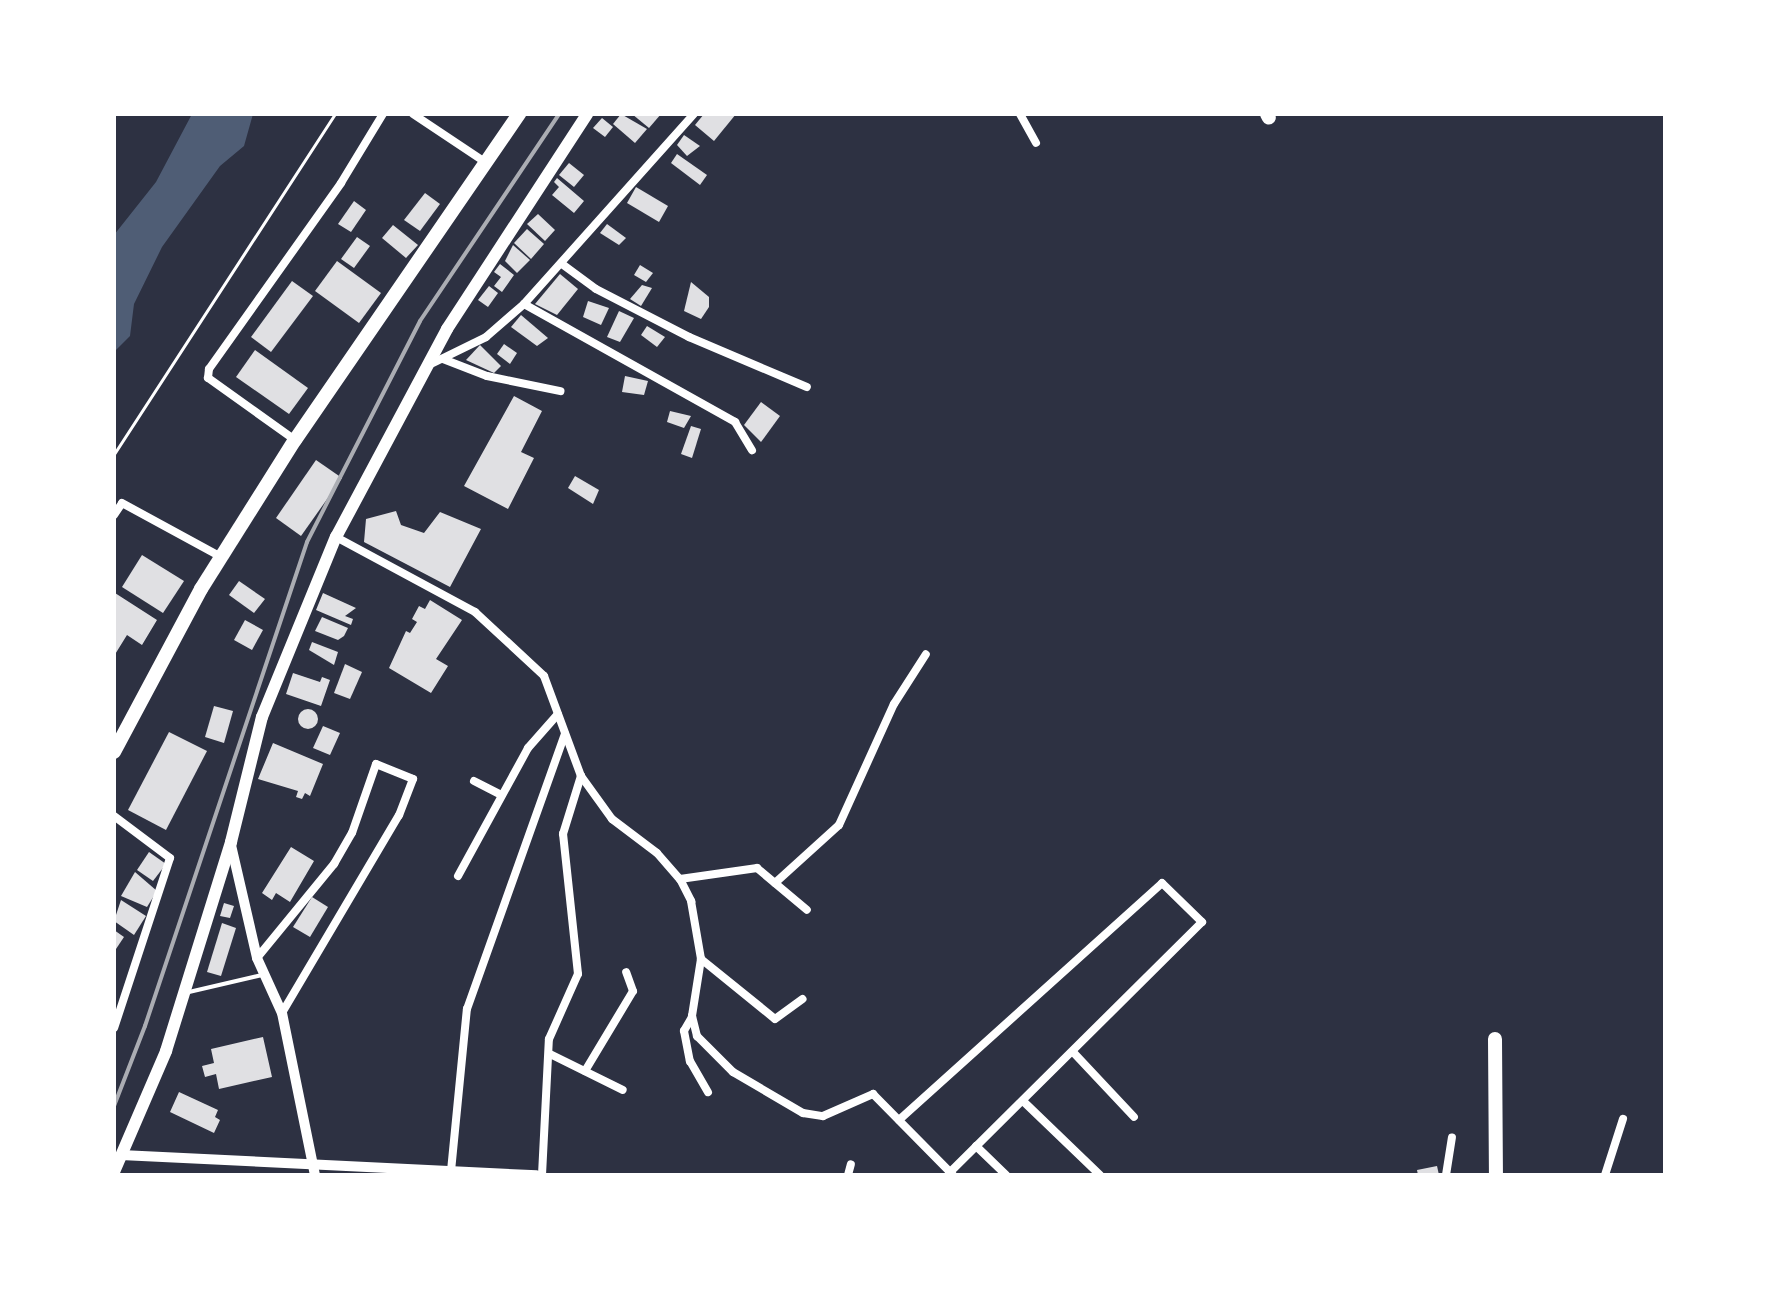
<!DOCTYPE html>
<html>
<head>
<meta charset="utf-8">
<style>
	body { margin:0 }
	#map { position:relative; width:1779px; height:1289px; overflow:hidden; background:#2d3142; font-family:Cabin,sans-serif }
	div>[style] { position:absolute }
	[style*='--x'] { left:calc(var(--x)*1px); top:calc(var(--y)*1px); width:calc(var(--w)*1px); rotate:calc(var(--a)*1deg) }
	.water>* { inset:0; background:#4f5d75 }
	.building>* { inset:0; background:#e0e0e3 }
	.round { border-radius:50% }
	.path>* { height:3px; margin:-1.5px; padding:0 1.5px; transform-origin:1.5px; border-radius:1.5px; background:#fff }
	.service>* { height:4px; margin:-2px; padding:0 2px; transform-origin:2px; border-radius:2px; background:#fff }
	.minor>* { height:8px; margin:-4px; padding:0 4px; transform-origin:4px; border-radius:4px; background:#fff }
	.tertiary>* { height:10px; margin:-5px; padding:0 5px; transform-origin:5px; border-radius:5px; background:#fff }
	.primary>* { height:12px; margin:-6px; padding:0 6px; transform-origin:6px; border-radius:6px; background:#fff }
	.trunk>* { height:14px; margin:-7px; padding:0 7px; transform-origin:7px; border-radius:7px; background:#fff }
	.motorway>* { height:14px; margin:-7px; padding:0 7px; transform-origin:7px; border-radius:7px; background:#fff }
	.rail>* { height:4px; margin:-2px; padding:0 2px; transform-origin:2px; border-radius:2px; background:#abadb3 }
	span { translate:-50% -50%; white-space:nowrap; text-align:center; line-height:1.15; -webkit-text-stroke:8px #fff; paint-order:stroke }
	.frame { position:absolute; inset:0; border:116px solid #fff; pointer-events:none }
</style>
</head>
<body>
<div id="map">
	<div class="water">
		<div style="clip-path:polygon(192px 114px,253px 114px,244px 146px,220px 166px,162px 247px,134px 304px,130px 336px,114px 352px,114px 235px,156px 182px)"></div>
	</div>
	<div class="building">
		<div style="clip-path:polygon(621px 114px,647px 129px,635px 143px,613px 124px)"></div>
		<div style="clip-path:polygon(632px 114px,661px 114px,649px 128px)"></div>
		<div style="clip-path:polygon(704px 114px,736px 114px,714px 141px,695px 125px)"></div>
		<div style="clip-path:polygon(602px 118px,613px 127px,605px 137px,593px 128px)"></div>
		<div style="clip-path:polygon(684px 135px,700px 146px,687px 156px,677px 145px)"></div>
		<div style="clip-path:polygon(677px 154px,707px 175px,700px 185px,671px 163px)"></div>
		<div style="clip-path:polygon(569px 163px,584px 175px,574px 187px,559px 175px)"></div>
		<div style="clip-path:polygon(557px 178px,584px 201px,574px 213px,552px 195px,559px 187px,554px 182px)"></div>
		<div style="clip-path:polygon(636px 187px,668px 206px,659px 222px,627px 203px)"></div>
		<div style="clip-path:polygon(425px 193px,440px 204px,420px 231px,404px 220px)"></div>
		<div style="clip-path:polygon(354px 201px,366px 210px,351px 232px,338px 224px)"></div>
		<div style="clip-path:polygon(538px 214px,555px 230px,545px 241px,527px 224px)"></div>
		<div style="clip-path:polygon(607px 224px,626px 238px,619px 245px,600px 233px)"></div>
		<div style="clip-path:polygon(393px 225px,418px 245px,406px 258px,382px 238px)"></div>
		<div style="clip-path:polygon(527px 229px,544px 244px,531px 259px,514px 243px)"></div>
		<div style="clip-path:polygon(357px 237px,370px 246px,354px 268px,341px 259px)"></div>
		<div style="clip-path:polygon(513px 245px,530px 260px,517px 273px,505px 261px)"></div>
		<div style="clip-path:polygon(337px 261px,381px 293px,359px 323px,315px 291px)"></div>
		<div style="clip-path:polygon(500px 264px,514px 275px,502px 292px,494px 286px,501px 277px,494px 272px)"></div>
		<div style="clip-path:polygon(640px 265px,653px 273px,646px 282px,634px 275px)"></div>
		<div style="clip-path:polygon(560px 274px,578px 289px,557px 315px,535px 304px)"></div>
		<div style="clip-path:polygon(292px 281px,313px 296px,271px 352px,251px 337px)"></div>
		<div style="clip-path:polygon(691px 282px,709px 297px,709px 307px,701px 319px,684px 311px)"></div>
		<div style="clip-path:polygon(642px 285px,652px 288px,641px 306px,630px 299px)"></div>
		<div style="clip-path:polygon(489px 286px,498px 293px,488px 307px,478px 300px)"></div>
		<div style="clip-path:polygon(588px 301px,609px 308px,601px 325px,583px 317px)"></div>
		<div style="clip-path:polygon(619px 311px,634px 318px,620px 342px,607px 337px)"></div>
		<div style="clip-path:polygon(521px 315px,548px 338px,537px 346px,511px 327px)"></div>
		<div style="clip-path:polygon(647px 326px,665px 337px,657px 347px,641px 335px)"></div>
		<div style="clip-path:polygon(504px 344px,517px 353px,510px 364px,497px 354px)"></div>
		<div style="clip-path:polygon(480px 345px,501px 366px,494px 373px,466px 360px)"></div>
		<div style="clip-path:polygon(255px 350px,308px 388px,289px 414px,236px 377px)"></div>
		<div style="clip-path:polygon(625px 376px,648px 381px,644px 395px,622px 392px)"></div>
		<div style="clip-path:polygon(514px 396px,542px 411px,521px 452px,534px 458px,508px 509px,464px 486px)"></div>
		<div style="clip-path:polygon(761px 402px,780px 416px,761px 442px,744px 425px)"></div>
		<div style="clip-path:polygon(670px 411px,691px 416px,684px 428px,667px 422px)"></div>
		<div style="clip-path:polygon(691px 426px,701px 429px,692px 458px,681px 454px)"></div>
		<div style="clip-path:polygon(316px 460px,342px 478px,301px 536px,276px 518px)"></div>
		<div style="clip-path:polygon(575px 476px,599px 490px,593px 504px,568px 488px)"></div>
		<div style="clip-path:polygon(396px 511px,401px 525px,424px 533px,440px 512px,481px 529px,450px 587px,364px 542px,366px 519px)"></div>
		<div style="clip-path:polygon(142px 555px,184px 581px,163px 613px,122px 587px)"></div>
		<div style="clip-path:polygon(239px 581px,265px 599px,254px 613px,229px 595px)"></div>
		<div style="clip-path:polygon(115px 593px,157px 620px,142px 645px,127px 635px,114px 656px)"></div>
		<div style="clip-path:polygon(323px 593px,356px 608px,345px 616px,353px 619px,351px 625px,316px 610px)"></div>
		<div style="clip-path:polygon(430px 600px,462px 620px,436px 659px,448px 666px,431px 693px,389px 668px,406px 631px,410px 633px,417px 622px,412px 619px,419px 606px,425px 609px)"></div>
		<div style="clip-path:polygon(322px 617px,348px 628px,344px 636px,338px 640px,315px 631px)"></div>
		<div style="clip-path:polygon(245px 620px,263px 630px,252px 650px,234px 640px)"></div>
		<div style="clip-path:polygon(312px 642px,338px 652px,334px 665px,309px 650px)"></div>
		<div style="clip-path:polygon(345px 664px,362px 672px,350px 699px,334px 693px)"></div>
		<div style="clip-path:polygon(293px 673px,320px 682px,322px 677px,330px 680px,321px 706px,286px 694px)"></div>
		<div style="clip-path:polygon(214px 706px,233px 711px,224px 743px,205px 737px)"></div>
		<div class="round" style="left:298px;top:709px;width:20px;height:20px"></div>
		<div style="clip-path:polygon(323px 726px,340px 733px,330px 755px,313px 748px)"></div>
		<div style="clip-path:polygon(169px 732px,207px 751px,166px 830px,128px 810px)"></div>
		<div style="clip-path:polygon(273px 743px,323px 764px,310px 796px,305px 793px,302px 799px,296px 797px,298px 791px,258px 779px)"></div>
		<div style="clip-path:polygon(291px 847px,314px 861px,290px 902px,276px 893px,272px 900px,262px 893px)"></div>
		<div style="clip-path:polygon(149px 852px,166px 864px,153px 881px,137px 870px)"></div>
		<div style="clip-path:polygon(135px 872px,157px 891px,147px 907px,121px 896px)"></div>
		<div style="clip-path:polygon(312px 897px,328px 907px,310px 937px,293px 927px)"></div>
		<div style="clip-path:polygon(121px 900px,146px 916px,134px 935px,114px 921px)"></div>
		<div style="clip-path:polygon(224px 903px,234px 906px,230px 918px,220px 916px)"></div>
		<div style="clip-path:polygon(222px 923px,236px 928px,221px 976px,207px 972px)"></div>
		<div style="clip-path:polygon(114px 930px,124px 937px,114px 952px)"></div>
		<div style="clip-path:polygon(263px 1037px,272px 1077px,219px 1089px,216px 1074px,205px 1077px,202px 1066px,214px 1063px,211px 1049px)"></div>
		<div style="clip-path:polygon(179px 1092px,218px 1110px,215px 1117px,220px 1120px,214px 1133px,170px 1112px)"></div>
		<div style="clip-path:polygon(1437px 1166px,1439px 1175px,1418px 1175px,1417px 1170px)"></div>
	</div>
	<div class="path">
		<div style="--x:114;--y:454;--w:406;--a:-57"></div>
	</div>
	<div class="service">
		<div style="--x:189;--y:992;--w:75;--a:-13.1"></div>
	</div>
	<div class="minor">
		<div style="--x:413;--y:114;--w:87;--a:33.7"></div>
		<div style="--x:1020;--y:114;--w:33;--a:61"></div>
		<div style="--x:562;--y:264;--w:42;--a:36.3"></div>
		<div style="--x:596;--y:289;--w:105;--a:27.3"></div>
		<div style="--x:689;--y:337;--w:128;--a:23"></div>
		<div style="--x:524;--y:304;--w:242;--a:29.2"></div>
		<div style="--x:735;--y:422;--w:33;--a:59"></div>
		<div style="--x:443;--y:359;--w:47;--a:21.1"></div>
		<div style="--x:487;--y:376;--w:75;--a:11.6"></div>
		<div style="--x:433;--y:363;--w:59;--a:-26.1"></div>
		<div style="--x:486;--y:337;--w:50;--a:-41"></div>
		<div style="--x:524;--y:304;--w:255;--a:-48.2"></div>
		<div style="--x:295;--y:440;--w:107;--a:-144.5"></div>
		<div style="--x:208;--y:378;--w:9;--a:-84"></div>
		<div style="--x:209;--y:369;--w:228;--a:-54.6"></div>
		<div style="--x:341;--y:183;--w:81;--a:-58.7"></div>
		<div style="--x:114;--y:515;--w:14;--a:-56"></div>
		<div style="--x:122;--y:503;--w:113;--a:28.6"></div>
		<div style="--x:336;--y:537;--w:158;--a:28.3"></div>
		<div style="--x:475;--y:612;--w:94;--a:42.8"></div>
		<div style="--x:544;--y:676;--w:107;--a:69.7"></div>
		<div style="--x:581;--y:776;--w:53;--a:54.2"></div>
		<div style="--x:612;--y:819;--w:56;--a:37.1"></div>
		<div style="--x:657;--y:853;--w:35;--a:49"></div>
		<div style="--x:680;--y:879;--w:25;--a:63"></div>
		<div style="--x:691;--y:901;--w:59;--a:80.2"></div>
		<div style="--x:701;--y:959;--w:58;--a:99"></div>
		<div style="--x:692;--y:1016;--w:21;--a:76"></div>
		<div style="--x:697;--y:1036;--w:51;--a:45"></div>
		<div style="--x:733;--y:1072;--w:81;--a:30.4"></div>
		<div style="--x:803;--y:1113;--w:20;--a:9"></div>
		<div style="--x:823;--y:1116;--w:55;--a:-23.7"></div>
		<div style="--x:873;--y:1094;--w:114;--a:45.4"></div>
		<div style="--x:474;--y:781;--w:31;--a:27"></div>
		<div style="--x:114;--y:816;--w:70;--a:36.9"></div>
		<div style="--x:170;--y:858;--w:179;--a:108.2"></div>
		<div style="--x:458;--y:876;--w:146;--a:-61.3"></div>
		<div style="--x:528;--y:748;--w:45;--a:-48.6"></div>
		<div style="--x:680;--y:879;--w:78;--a:-8.1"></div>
		<div style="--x:757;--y:868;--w:65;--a:40"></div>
		<div style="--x:775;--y:883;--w:86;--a:-42.2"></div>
		<div style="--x:839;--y:825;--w:133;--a:-65.6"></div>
		<div style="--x:894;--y:704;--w:59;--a:-57.4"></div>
		<div style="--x:257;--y:958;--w:122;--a:-50.7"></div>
		<div style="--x:334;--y:864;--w:36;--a:-60"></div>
		<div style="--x:352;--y:833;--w:73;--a:-70.8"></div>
		<div style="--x:376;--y:764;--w:40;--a:22"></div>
		<div style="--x:413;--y:779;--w:39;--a:111"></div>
		<div style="--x:399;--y:815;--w:230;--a:120.6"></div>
		<div style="--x:701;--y:959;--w:95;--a:39"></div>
		<div style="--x:775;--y:1019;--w:34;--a:-36"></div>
		<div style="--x:692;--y:1017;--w:16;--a:120"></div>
		<div style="--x:684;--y:1031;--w:31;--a:79"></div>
		<div style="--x:690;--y:1061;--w:36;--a:60"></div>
		<div style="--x:1073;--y:1052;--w:89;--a:46.8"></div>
		<div style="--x:550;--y:1054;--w:81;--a:26.3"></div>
		<div style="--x:585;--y:1071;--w:93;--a:-59"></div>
		<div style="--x:633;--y:991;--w:20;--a:-110"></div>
		<div style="--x:1023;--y:1101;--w:107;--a:43.9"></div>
		<div style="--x:899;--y:1120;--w:354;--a:-42"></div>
		<div style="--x:1162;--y:883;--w:56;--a:44.3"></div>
		<div style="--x:1202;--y:922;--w:355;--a:135.2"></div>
		<div style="--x:976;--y:1146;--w:42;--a:44"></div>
		<div style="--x:451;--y:1171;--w:163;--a:-84.4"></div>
		<div style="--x:467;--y:1009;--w:292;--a:-70.4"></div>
		<div style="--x:542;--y:1175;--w:136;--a:-87.1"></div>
		<div style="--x:549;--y:1039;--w:71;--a:-66"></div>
		<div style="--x:578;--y:974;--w:141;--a:-96.1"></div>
		<div style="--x:563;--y:834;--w:61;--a:-72.8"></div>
		<div style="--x:848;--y:1175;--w:11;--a:-75"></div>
		<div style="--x:1446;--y:1175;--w:38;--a:-81"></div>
		<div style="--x:1605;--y:1175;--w:59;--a:-72.2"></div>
	</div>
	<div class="tertiary">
		<div style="--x:231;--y:845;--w:116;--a:77"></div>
		<div style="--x:257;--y:958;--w:60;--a:65.6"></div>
		<div style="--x:282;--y:1013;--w:165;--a:78.5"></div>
		<div style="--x:121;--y:1155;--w:416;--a:2.8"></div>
	</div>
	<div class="primary">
		<div style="--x:114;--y:1172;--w:132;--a:-66.7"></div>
		<div style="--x:166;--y:1051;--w:219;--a:-72.7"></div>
		<div style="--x:231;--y:842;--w:129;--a:-76.1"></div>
		<div style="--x:262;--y:717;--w:195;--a:-67.7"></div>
		<div style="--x:336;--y:537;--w:236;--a:-61.9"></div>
		<div style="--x:447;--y:329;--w:257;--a:-56.9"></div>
	</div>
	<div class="trunk">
		<div style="--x:114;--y:752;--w:185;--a:-61.9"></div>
		<div style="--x:201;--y:589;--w:176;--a:-57.8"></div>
		<div style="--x:295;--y:440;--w:396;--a:-55.5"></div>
	</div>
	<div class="motorway">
		<div style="--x:1267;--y:114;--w:4;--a:63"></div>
		<div style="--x:1495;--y:1039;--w:136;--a:89.6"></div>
	</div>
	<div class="rail">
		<div style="--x:114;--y:1106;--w:86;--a:-68.8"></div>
		<div style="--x:145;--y:1026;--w:510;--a:-71.49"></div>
		<div style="--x:307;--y:542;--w:248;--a:-62.9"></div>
		<div style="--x:420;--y:321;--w:249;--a:-56.1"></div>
	</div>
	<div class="frame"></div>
</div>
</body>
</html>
